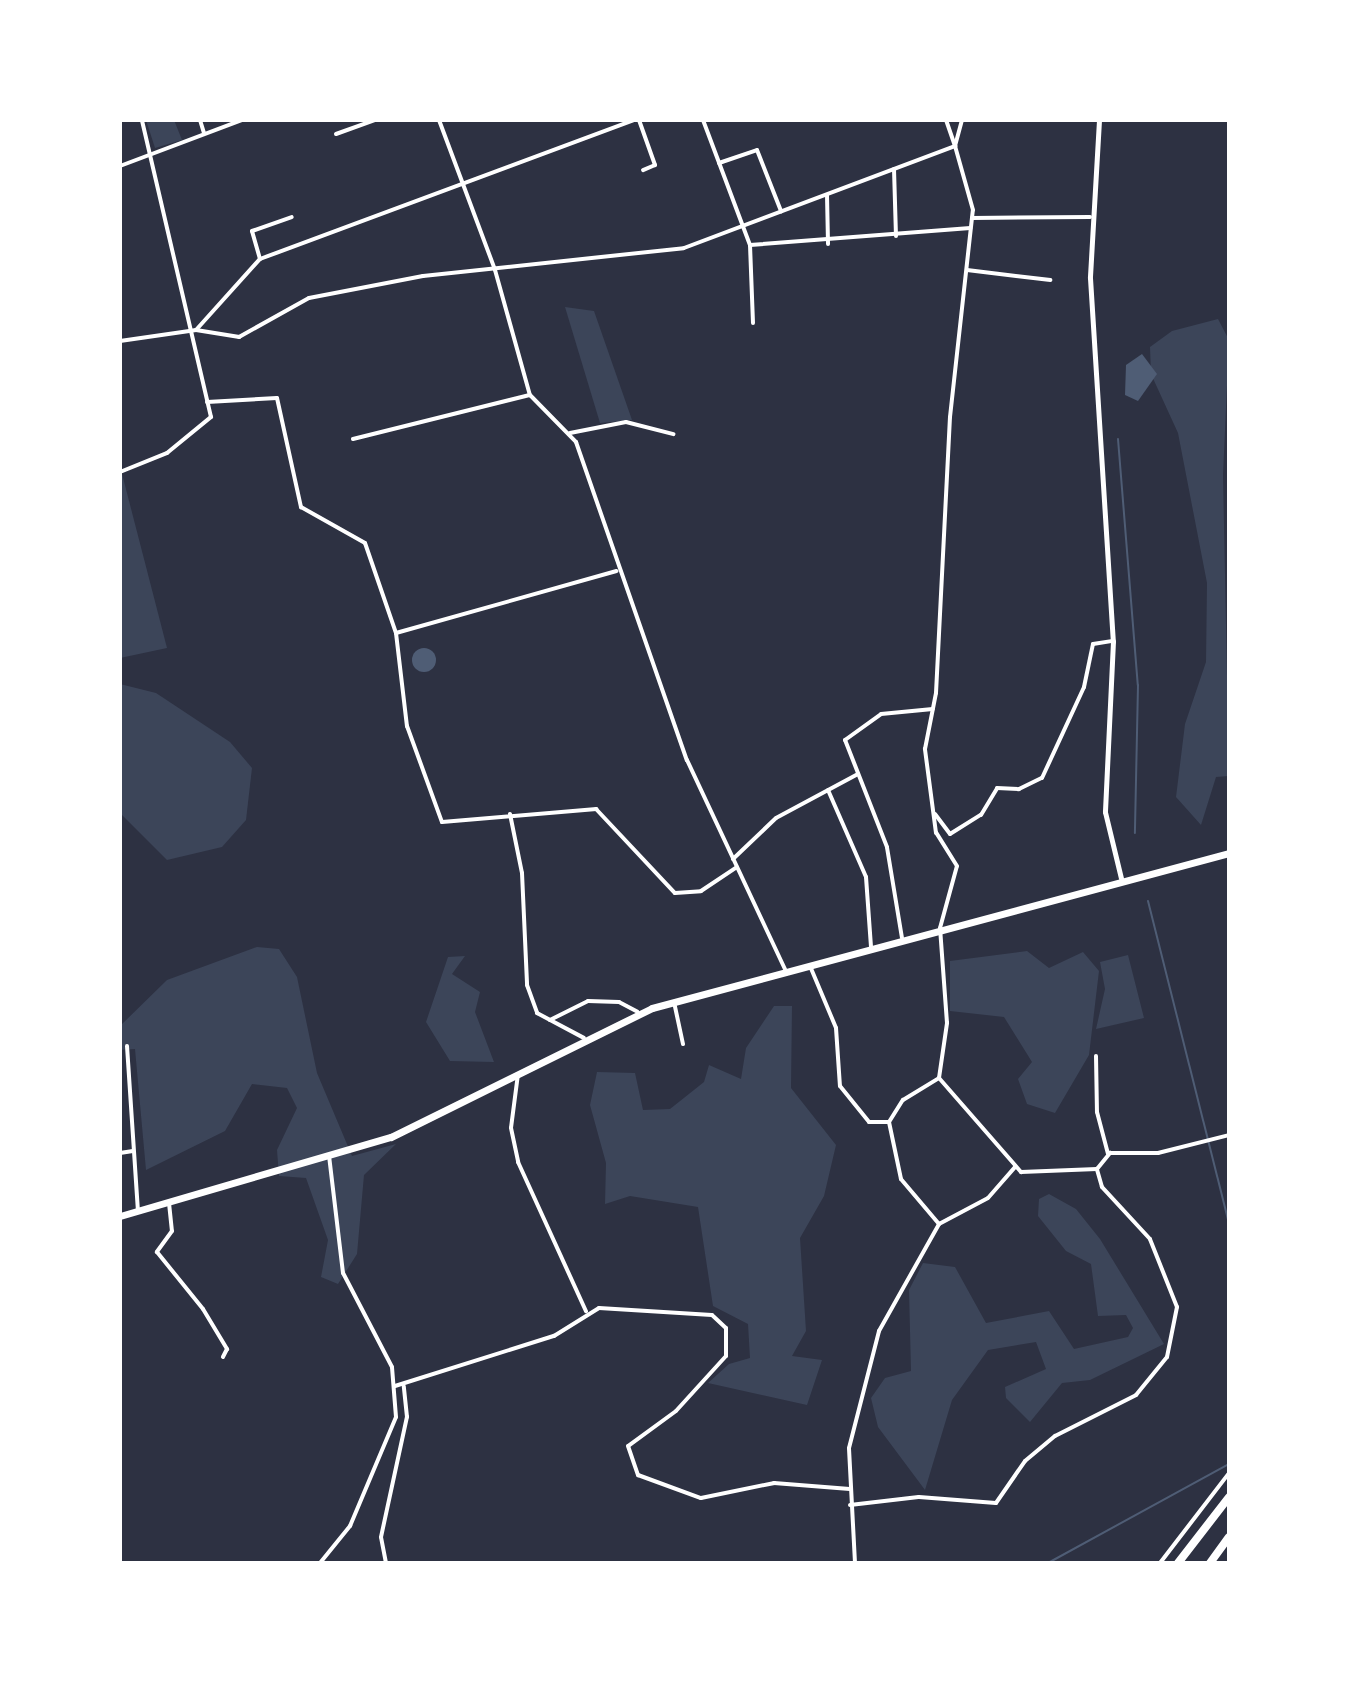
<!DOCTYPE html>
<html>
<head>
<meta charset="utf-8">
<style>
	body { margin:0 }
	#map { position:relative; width:1349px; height:1683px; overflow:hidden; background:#2d3142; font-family:"Roboto Condensed",sans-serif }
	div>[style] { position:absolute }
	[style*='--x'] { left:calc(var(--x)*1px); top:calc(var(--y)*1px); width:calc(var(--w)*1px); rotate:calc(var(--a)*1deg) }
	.green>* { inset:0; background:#3c4559 }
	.water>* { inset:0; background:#4f5d75 }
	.round { border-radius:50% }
	.stream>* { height:2px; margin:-1px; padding:0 1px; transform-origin:1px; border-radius:1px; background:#4f5d75 }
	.minor>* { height:4px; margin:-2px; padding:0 2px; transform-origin:2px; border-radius:2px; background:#fff }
	.tertiary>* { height:5px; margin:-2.5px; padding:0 2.5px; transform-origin:2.5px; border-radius:2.5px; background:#fff }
	.primary>* { height:7px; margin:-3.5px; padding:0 3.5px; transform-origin:3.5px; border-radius:3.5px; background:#fff }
	.motorway>* { height:8px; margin:-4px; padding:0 4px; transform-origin:4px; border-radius:4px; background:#fff }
	span { translate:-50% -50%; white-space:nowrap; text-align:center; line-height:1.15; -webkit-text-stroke:8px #fff; paint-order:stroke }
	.frame { position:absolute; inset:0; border:122px solid #fff; pointer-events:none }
</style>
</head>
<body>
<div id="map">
	<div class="green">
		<div style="clip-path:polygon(146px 120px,174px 120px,182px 140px,155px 148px)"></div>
		<div style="clip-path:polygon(565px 307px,594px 311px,632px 420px,600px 423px)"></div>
		<div style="clip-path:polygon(1218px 319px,1229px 340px,1223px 475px,1229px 776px,1216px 777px,1201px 825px,1176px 797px,1185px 724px,1206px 662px,1207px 583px,1178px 433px,1151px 374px,1150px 347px,1172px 331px)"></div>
		<div style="clip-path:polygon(120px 466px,167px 648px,120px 658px)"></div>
		<div style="clip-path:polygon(120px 684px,156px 693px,230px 742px,252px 768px,246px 820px,222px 847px,167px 860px,120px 813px)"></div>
		<div style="clip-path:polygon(257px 947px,279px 949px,297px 977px,317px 1073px,352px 1156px,396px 1144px,364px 1175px,357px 1254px,338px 1284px,321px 1277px,328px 1240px,306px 1178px,279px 1176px,277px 1150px,297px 1108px,287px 1088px,252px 1084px,225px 1131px,146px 1170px,135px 1049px,120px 1050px,120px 1026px,167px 980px)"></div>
		<div style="clip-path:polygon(1027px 951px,1049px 968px,1083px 952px,1099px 971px,1089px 1055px,1055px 1113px,1027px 1104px,1018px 1079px,1032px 1062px,1004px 1017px,950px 1011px,950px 961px)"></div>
		<div style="clip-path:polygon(1128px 955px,1144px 1018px,1096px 1029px,1105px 989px,1100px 962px)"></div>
		<div style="clip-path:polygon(465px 956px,452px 974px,480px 992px,475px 1012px,494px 1062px,450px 1061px,426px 1022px,448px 957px)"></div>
		<div style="clip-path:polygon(774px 1006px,792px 1006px,791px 1088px,836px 1145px,824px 1196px,800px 1238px,806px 1331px,792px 1356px,822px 1360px,807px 1405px,708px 1383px,729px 1364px,750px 1358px,748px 1324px,713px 1306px,698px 1207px,630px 1196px,605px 1204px,606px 1163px,590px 1105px,597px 1072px,635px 1073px,643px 1110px,670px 1109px,704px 1082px,709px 1065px,741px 1079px,746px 1048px)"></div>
		<div style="clip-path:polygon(1049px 1194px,1076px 1209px,1100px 1239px,1164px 1344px,1090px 1380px,1062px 1383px,1030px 1422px,1006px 1398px,1005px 1387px,1046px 1369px,1036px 1342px,988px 1350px,952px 1400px,925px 1490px,878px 1427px,871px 1398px,885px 1378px,911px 1371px,909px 1290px,923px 1263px,955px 1267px,986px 1323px,1049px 1311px,1074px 1349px,1128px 1337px,1133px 1328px,1126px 1315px,1098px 1316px,1091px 1264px,1066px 1251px,1038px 1216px,1039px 1199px)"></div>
	</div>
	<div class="water">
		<div style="clip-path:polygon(1142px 354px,1157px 374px,1138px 401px,1125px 395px,1126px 365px)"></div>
		<div class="round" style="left:412px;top:648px;width:24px;height:24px"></div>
	</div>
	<div class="stream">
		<div style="--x:1118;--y:439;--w:247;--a:85.4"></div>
		<div style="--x:1138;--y:685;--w:148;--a:91.2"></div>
		<div style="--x:1148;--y:901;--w:333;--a:75.9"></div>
		<div style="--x:1048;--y:1563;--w:206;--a:-28.7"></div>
	</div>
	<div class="minor">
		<div style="--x:200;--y:120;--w:14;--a:73"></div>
		<div style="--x:439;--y:120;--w:160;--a:69.5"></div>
		<div style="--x:495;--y:270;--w:130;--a:74.4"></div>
		<div style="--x:530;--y:395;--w:66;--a:45.6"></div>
		<div style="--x:576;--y:442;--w:337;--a:70.8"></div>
		<div style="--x:687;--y:760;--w:233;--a:64.9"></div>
		<div style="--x:639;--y:120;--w:48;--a:70.4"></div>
		<div style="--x:655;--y:165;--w:13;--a:157"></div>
		<div style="--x:703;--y:120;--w:134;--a:69.4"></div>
		<div style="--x:750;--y:245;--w:78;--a:87.8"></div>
		<div style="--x:336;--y:134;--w:41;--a:-19.7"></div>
		<div style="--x:719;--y:163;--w:40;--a:-18.9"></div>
		<div style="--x:757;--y:150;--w:66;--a:68.5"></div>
		<div style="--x:120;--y:166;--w:130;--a:-20.7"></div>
		<div style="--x:894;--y:169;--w:67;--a:88.3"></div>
		<div style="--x:827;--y:195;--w:49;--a:88.8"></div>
		<div style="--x:972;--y:218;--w:118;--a:-0.5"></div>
		<div style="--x:750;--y:245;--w:221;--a:-4.4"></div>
		<div style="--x:260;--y:259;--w:29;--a:-106"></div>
		<div style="--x:252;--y:231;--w:42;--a:-19.3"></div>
		<div style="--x:967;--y:270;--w:84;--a:6.9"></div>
		<div style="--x:196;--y:330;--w:44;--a:9.2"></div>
		<div style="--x:239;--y:337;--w:80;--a:-29.1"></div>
		<div style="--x:309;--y:298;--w:116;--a:-10.9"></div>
		<div style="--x:423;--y:276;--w:262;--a:-6.1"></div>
		<div style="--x:684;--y:248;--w:290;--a:-20.6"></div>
		<div style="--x:955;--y:146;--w:28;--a:-109"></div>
		<div style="--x:120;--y:341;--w:77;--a:-8.2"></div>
		<div style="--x:196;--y:330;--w:96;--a:-48"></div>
		<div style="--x:260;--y:259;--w:398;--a:-20.4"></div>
		<div style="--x:207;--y:402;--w:70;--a:-3.3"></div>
		<div style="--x:277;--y:398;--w:112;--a:77.6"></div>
		<div style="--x:301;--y:507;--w:73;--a:29.4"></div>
		<div style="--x:365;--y:543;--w:95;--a:71"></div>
		<div style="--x:396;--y:633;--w:94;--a:83.3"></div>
		<div style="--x:407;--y:726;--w:102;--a:70"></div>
		<div style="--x:442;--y:822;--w:155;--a:-4.8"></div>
		<div style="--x:596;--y:809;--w:115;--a:46.8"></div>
		<div style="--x:675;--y:893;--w:26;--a:-4"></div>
		<div style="--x:701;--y:891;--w:43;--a:-33.7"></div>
		<div style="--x:570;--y:433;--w:57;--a:-11.1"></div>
		<div style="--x:626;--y:422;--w:49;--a:14.3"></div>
		<div style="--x:353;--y:439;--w:182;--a:-14"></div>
		<div style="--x:120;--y:472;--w:51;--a:-22"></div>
		<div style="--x:167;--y:453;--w:57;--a:-39.3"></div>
		<div style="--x:211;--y:417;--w:305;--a:-103.1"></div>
		<div style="--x:396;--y:633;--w:229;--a:-15.7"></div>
		<div style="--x:828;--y:790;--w:95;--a:66.4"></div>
		<div style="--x:866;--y:877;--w:70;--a:85.9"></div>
		<div style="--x:510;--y:814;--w:60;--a:78.5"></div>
		<div style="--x:522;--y:873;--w:112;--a:87.4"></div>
		<div style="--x:527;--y:985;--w:30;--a:70"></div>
		<div style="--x:537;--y:1013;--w:53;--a:28"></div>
		<div style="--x:935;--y:814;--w:25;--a:53"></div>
		<div style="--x:950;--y:834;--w:36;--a:-32"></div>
		<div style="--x:981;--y:815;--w:31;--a:-59"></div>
		<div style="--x:997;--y:788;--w:22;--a:3"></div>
		<div style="--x:1019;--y:789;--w:25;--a:-26"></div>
		<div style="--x:1042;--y:778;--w:100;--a:-65.2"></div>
		<div style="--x:1084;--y:687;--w:44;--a:-78.2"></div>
		<div style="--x:1093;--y:644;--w:20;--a:-9"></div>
		<div style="--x:733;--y:859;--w:59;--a:-43.6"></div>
		<div style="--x:776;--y:818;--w:93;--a:-28.2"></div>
		<div style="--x:902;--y:938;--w:92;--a:-99.4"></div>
		<div style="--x:887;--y:847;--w:115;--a:-111.4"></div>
		<div style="--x:845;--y:740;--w:44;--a:-35.8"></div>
		<div style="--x:881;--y:714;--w:52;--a:-5.5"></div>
		<div style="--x:810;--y:966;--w:67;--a:67.2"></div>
		<div style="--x:836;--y:1028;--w:58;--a:86.1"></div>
		<div style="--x:840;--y:1086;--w:46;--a:51.1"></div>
		<div style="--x:869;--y:1122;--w:20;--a:0"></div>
		<div style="--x:674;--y:1002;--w:43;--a:77.9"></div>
		<div style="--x:550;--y:1020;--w:42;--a:-26.6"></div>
		<div style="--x:588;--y:1001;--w:31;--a:2"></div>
		<div style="--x:619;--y:1002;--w:21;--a:28"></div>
		<div style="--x:127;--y:1046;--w:164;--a:86.2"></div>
		<div style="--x:1096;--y:1056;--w:56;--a:89"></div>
		<div style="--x:1097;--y:1112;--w:43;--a:75.3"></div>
		<div style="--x:518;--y:1074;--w:54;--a:97.4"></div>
		<div style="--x:511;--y:1128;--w:35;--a:78"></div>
		<div style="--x:518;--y:1162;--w:164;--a:65.5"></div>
		<div style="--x:939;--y:1078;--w:125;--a:48.9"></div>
		<div style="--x:1021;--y:1172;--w:76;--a:-2.3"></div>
		<div style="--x:120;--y:1153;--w:13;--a:-9"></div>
		<div style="--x:169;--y:1203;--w:28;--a:84"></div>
		<div style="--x:172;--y:1231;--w:26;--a:126"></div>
		<div style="--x:157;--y:1252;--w:73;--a:51.1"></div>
		<div style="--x:203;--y:1309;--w:47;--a:59"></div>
		<div style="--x:227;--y:1349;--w:9;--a:117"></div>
		<div style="--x:939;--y:1224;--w:55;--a:-28"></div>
		<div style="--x:988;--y:1198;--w:41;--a:-48.9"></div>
		<div style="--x:395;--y:1386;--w:167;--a:-17.5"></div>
		<div style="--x:554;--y:1336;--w:53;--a:-31.9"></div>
		<div style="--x:599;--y:1308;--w:113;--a:3.5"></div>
		<div style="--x:712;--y:1315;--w:19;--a:43"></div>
		<div style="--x:726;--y:1328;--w:28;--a:90"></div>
		<div style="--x:726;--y:1356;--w:74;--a:132.3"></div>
		<div style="--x:676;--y:1411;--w:59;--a:143.9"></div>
		<div style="--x:628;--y:1446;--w:31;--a:71"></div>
		<div style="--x:638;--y:1475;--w:67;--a:20.1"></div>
		<div style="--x:701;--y:1498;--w:75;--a:-11.6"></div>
		<div style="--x:774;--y:1483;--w:76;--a:4.5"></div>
		<div style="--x:850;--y:1505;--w:69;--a:-6.6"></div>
		<div style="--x:919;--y:1497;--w:77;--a:4.5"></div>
		<div style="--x:996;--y:1503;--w:51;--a:-55.4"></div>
		<div style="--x:1025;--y:1461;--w:39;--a:-40"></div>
		<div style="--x:1055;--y:1436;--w:91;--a:-26.8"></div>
		<div style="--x:1136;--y:1395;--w:49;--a:-50.8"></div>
		<div style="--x:1167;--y:1357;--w:51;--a:-78.7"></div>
		<div style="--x:1177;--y:1307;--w:73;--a:-111.7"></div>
		<div style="--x:1150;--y:1239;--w:71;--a:-132.7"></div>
		<div style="--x:1102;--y:1187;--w:19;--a:-106"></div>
		<div style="--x:1097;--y:1169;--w:21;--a:-51"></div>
		<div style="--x:1110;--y:1153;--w:48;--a:0"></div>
		<div style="--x:1158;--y:1153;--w:73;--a:-14.2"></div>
		<div style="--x:320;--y:1563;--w:48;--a:-51"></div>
		<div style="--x:350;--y:1526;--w:118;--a:-67.1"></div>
		<div style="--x:396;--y:1417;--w:50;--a:-94.6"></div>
		<div style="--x:392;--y:1367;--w:106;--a:-117.5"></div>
		<div style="--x:343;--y:1273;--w:118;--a:-96.8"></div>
		<div style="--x:386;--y:1563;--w:26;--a:-101"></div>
		<div style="--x:381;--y:1537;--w:123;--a:-77.8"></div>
		<div style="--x:407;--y:1417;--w:31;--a:-96"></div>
		<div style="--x:855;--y:1563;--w:115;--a:-93"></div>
		<div style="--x:849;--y:1448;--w:121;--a:-75.6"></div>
		<div style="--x:879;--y:1331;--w:123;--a:-60.7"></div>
		<div style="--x:939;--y:1224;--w:59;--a:-130.2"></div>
		<div style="--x:901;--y:1179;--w:58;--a:-101.9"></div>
		<div style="--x:889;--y:1122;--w:26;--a:-58"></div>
		<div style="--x:903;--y:1100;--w:42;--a:-31.4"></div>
		<div style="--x:939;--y:1078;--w:56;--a:-81.7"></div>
		<div style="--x:947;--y:1023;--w:95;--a:-94.2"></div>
		<div style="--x:940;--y:928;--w:64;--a:-74.7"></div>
		<div style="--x:957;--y:866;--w:39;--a:-122"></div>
		<div style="--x:936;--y:833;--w:85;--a:-97.5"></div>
		<div style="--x:925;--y:749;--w:57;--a:-78.9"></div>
		<div style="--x:936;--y:693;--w:276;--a:-87.1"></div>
		<div style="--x:950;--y:417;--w:208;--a:-83.7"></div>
		<div style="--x:973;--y:210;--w:66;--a:-105.7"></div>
		<div style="--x:955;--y:146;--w:27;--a:-75"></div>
		<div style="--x:1160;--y:1563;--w:113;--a:-52.5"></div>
	</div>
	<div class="tertiary">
		<div style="--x:1099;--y:120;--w:158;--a:93.3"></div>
		<div style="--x:1090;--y:278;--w:364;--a:86.4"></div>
		<div style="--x:1113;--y:641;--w:171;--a:92.7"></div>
		<div style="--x:1105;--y:812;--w:68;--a:76.4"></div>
	</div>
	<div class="primary">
		<div style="--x:120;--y:1216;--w:282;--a:-16.3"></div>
		<div style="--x:391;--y:1137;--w:291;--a:-26.3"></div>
		<div style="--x:652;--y:1008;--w:597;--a:-15.04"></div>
	</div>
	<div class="motorway">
		<div style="--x:1178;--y:1563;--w:83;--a:-52.3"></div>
		<div style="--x:1210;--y:1563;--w:32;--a:-54"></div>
	</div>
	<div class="frame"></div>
</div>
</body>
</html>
